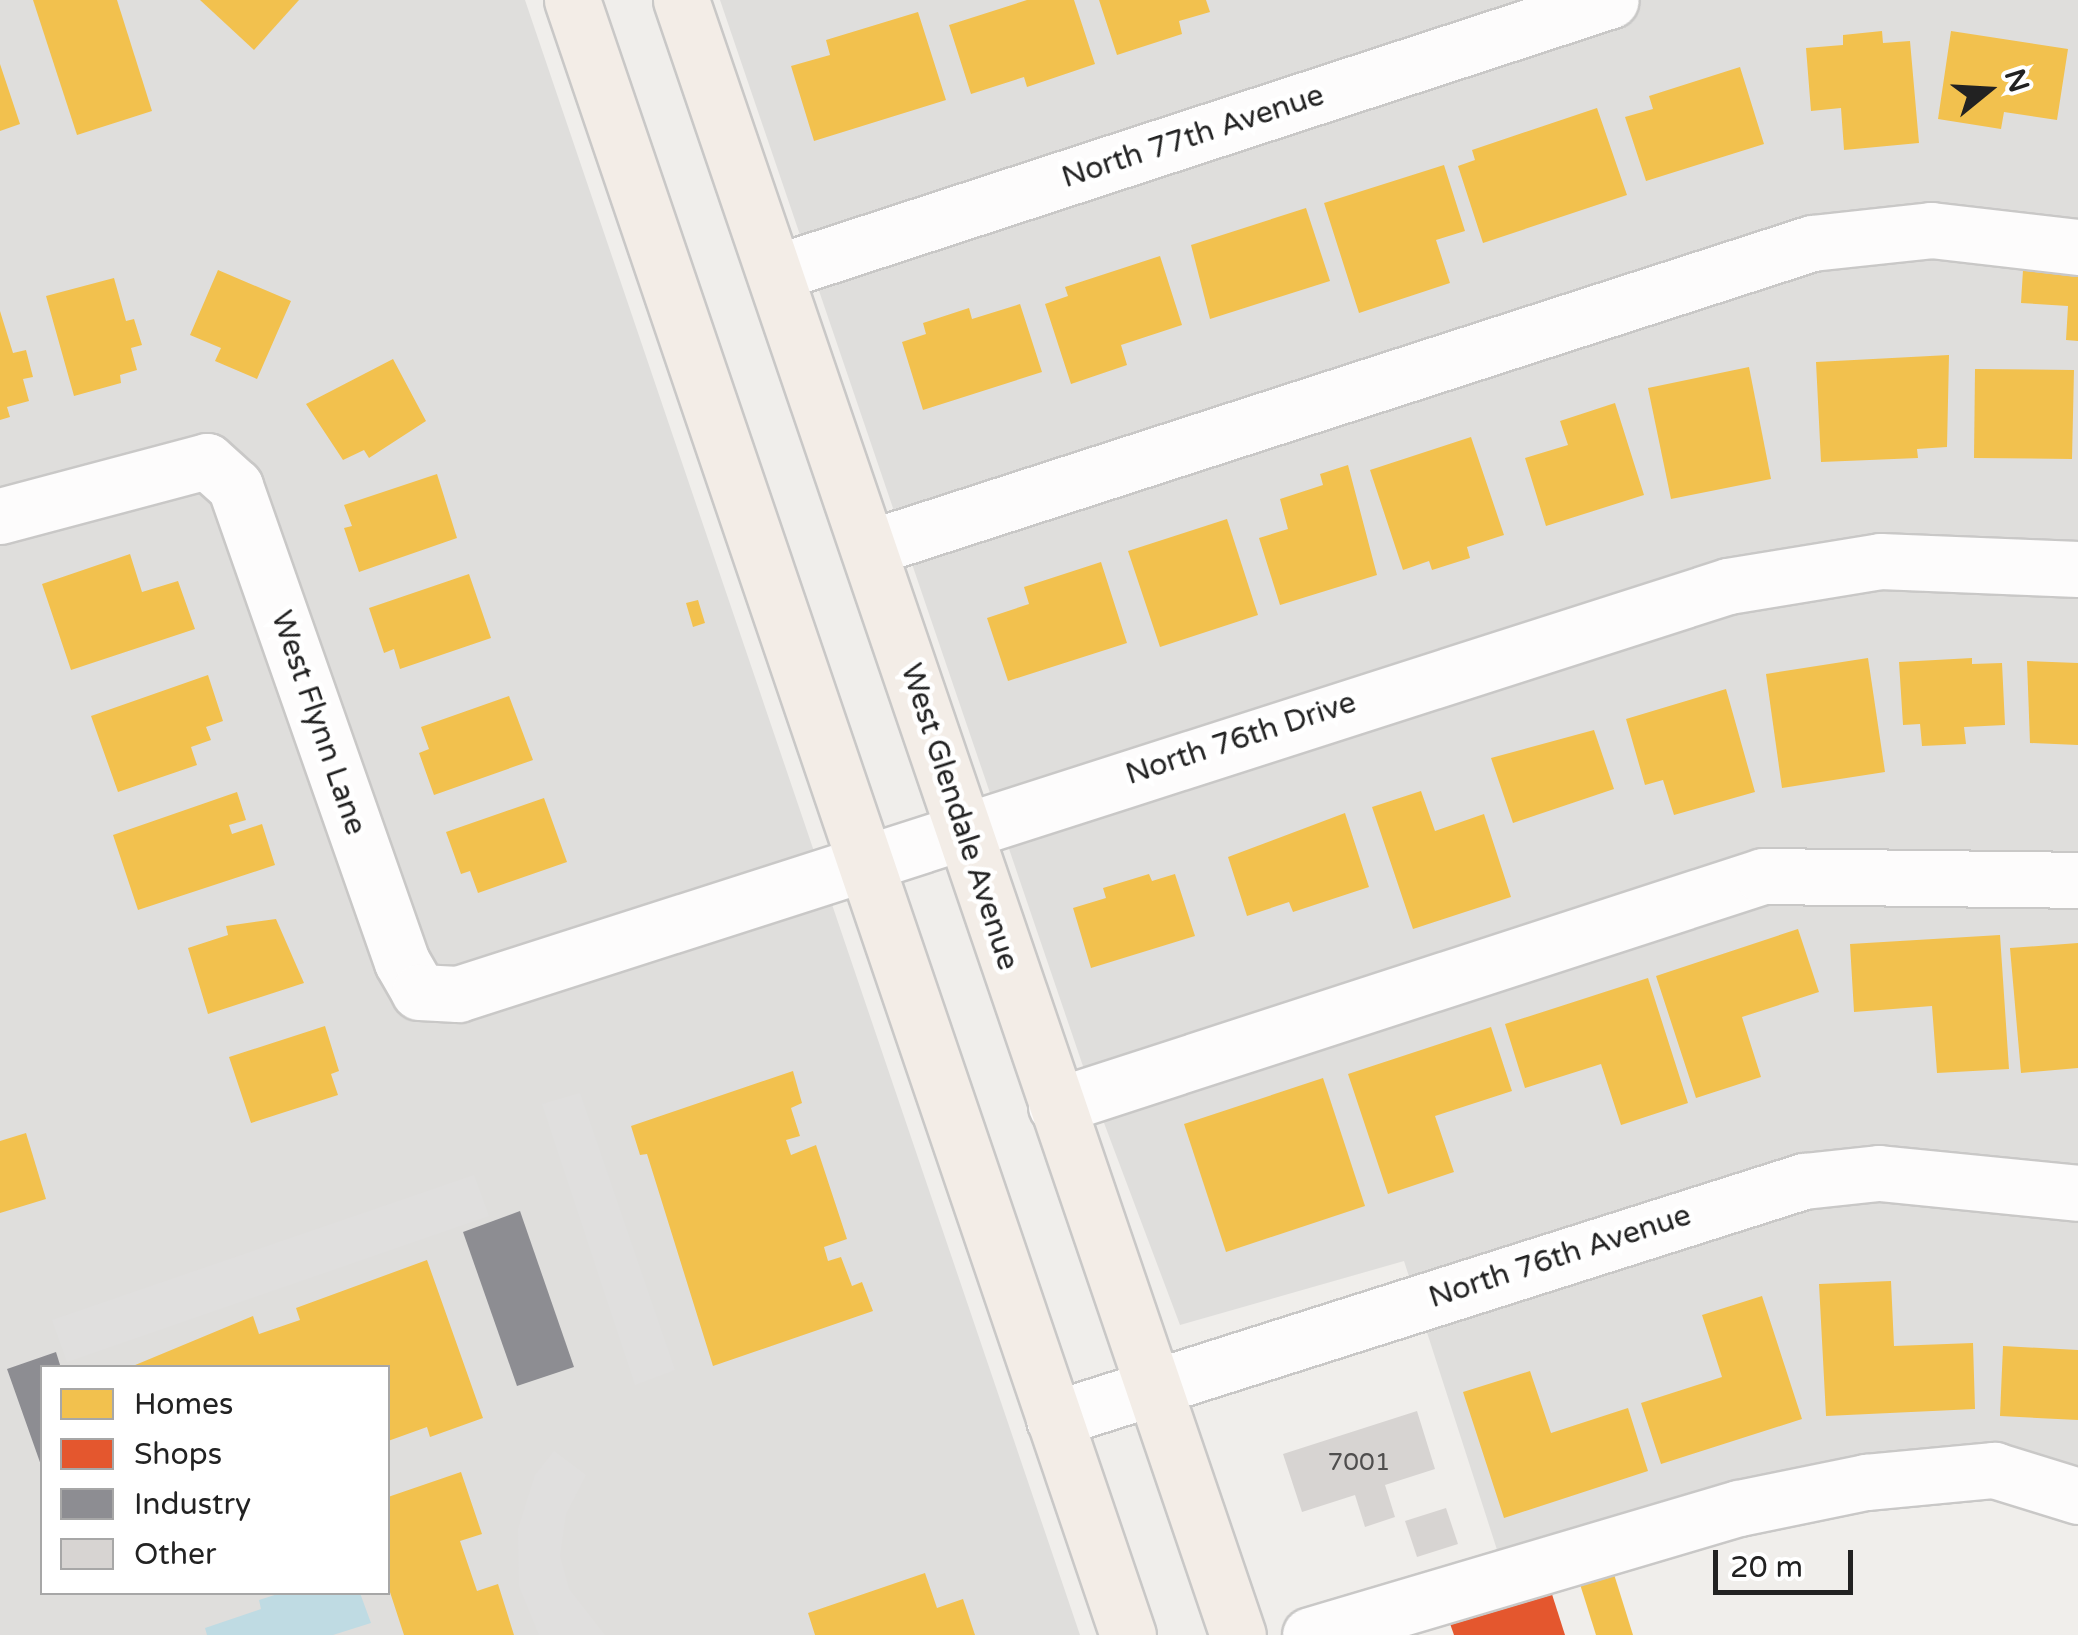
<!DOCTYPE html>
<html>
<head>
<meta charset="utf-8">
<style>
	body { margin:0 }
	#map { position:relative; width:2078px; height:1635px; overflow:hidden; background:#f0eeeb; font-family:"Varela Round",sans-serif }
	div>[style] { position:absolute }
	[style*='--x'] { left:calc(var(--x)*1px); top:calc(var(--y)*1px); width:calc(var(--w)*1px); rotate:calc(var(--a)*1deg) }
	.residential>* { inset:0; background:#dfdedc }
	.parking>* { inset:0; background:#e0dfde }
	.water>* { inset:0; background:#bfdbe3 }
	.homes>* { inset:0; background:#f2c14e }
	.shops>* { inset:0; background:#e4572e }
	.industry>* { inset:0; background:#8d8d92 }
	.building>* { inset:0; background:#d7d4d2 }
	.roads { filter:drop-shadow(2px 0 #c9c8c7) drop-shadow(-2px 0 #c9c8c7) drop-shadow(0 2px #c9c8c7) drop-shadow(0 -2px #c9c8c7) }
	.minor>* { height:55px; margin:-27.5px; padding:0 27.5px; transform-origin:27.5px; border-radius:27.5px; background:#fdfcfc }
	.major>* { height:55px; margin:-27.5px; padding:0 27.5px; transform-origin:27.5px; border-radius:27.5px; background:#f3ede7 }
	span { translate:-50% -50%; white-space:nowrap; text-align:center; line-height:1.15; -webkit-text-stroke:10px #fff; paint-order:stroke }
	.number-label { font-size:25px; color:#4f4e4e }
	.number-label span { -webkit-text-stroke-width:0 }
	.street-label { font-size:30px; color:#222 }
	.legend { position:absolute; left:40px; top:1365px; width:350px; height:230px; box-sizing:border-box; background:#fff; border:2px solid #a7a7a7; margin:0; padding:12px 18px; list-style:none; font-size:30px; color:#222 }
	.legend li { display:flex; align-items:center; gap:20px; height:50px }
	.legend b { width:50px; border:2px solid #a7a7a7 }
	.north { position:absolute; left:1938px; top:40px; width:100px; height:100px; -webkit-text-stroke:8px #fff; paint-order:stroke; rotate:72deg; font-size:28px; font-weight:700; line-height:40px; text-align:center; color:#222 }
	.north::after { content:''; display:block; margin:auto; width:35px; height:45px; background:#222; clip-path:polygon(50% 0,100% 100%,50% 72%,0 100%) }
	.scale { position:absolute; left:1713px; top:1550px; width:140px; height:45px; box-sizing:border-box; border:5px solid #222; border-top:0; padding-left:12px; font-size:30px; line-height:35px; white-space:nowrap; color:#222; -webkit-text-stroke:8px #fff; paint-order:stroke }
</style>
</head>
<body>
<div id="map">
	<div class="residential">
		<div style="clip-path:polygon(evenodd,0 0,525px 0,1080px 1635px,0 1635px,0 0,42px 1368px,388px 1368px,388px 1592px,42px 1592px,42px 1368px)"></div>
		<div style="clip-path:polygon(720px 0,2078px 0,2078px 1517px,2017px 1499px,1927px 1500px,1499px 1556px,1404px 1261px,1180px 1325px,1086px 1075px)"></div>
	</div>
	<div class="parking">
		<div style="clip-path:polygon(580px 1093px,675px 1370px,635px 1385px,542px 1104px)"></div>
		<div style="clip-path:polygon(474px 1175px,489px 1216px,67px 1362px,52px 1320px)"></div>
		<div style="clip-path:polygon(554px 1451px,586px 1475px,566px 1514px,560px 1556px,569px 1589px,605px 1635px,539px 1635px,519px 1586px,518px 1529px,535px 1475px)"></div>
	</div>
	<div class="water">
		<div style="clip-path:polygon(284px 1592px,360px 1593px,371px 1623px,333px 1635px,207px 1635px,205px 1628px,261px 1609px,259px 1600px)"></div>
	</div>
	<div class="homes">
		<div style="clip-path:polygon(33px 0,117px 0,152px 111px,77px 135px)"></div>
		<div style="clip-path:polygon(200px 0,299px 0,254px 50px)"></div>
		<div style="clip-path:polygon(1027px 0,1074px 0,1095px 64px,1027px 87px,1024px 77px,971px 94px,949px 25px)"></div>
		<div style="clip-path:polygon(1099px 0,1206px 0,1210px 12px,1179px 21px,1182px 34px,1117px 55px)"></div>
		<div style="clip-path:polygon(918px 12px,946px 100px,814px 141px,791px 66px,830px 55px,826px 40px)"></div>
		<div style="clip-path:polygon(1882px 31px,1883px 43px,1910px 41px,1919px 143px,1844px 150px,1841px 108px,1811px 111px,1806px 48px,1843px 45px,1843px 35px)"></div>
		<div style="clip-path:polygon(1951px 31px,2068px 49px,2057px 120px,2004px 112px,2001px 129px,1938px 119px)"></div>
		<div style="clip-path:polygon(0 64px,20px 124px,0 131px)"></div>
		<div style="clip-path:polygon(1740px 67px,1764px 144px,1646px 181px,1625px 117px,1653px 109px,1649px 96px)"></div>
		<div style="clip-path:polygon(1597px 108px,1627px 195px,1483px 243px,1458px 166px,1475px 160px,1472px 150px)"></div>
		<div style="clip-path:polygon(1444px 165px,1465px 231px,1436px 240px,1450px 283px,1359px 313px,1324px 203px)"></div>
		<div style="clip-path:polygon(1306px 208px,1330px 281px,1210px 319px,1191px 245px)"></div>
		<div style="clip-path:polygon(1160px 256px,1182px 325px,1121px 345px,1127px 365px,1071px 384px,1045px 304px,1068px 296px,1065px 287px)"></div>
		<div style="clip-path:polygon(218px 270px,291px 301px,257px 379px,215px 361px,221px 348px,190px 335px)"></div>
		<div style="clip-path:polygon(2023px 270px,2078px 273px,2078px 341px,2066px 340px,2068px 306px,2021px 303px)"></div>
		<div style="clip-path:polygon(114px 278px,126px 321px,134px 319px,142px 345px,131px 348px,137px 370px,120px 375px,121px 383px,74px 396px,46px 296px)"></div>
		<div style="clip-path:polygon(1020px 304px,1042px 372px,923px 410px,902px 342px,926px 334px,923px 323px,969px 308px,972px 319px)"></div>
		<div style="clip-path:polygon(0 311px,13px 353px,26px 350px,33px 377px,23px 379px,29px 401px,7px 407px,10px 417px,0 420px)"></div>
		<div style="clip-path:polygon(1949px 355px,1947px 447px,1917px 449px,1918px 458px,1821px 462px,1816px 362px)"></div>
		<div style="clip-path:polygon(393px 359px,426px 421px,369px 458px,364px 450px,343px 460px,306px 404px)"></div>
		<div style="clip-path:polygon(1749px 367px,1771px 479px,1671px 499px,1648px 388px)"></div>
		<div style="clip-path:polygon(1975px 369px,2074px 370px,2072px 459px,1974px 458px)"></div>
		<div style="clip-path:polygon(1615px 403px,1644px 495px,1546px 526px,1525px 458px,1568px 445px,1560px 421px)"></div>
		<div style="clip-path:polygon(1471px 437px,1504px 535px,1467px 547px,1470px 558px,1432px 570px,1429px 561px,1403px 570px,1370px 470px)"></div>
		<div style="clip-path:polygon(1348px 465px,1377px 575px,1280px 605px,1259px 538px,1288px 529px,1280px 499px,1323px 485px,1320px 474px)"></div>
		<div style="clip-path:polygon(437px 474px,457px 538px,359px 572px,344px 528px,352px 526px,344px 505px)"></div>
		<div style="clip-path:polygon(1227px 519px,1258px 615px,1160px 647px,1128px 551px)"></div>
		<div style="clip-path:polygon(130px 554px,142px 592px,178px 581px,195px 629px,71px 670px,42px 584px)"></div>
		<div style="clip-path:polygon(1101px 562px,1127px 643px,1008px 681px,987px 618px,1029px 604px,1024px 587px)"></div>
		<div style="clip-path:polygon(469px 574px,491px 638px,400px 669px,394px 649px,384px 653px,369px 608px)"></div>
		<div style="clip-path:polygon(698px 600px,705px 623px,693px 627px,686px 603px)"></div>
		<div style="clip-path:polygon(1868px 658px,1885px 772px,1782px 788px,1766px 674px)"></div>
		<div style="clip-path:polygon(1972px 658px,1972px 664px,2002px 663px,2005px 725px,1964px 727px,1966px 744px,1922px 746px,1920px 724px,1903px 725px,1899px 662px)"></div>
		<div style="clip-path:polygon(2027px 661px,2078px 663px,2078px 745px,2030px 743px)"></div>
		<div style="clip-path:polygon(208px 675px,223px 721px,206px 727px,211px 740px,191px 747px,197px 765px,118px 792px,91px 716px)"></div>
		<div style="clip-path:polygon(1726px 689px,1755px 792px,1674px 815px,1663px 780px,1645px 785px,1626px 719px)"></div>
		<div style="clip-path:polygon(509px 696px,533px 760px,434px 795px,419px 753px,429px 749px,421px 727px)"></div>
		<div style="clip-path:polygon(1594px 730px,1614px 789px,1513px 823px,1491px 758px)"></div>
		<div style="clip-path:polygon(1421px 791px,1435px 831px,1484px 814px,1511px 897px,1413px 929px,1372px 807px)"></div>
		<div style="clip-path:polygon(237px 792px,246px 820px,229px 825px,232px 834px,262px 824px,275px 865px,138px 910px,113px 835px)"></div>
		<div style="clip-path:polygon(544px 798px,567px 862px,478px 893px,470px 871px,461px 874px,446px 832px)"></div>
		<div style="clip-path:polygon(1345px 813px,1369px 887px,1293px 912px,1289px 902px,1247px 916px,1228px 857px)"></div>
		<div style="clip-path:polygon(1149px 874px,1152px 881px,1175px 874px,1195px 936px,1091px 968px,1073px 908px,1106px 898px,1103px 888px)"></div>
		<div style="clip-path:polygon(276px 919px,304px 983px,208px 1014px,188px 948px,228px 935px,226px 926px)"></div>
		<div style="clip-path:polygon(1798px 929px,1819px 992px,1742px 1017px,1761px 1077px,1696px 1098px,1656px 976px)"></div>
		<div style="clip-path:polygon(2000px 935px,2009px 1069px,1937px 1073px,1932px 1006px,1854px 1012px,1850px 944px)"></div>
		<div style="clip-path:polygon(2078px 943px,2078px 1068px,2021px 1073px,2010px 948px)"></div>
		<div style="clip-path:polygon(1648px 978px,1688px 1103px,1621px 1125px,1601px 1064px,1525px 1088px,1505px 1024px)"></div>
		<div style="clip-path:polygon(325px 1026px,339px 1071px,331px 1074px,338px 1095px,251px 1123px,229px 1057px)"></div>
		<div style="clip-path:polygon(1491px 1027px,1512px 1091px,1435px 1116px,1454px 1172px,1388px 1194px,1348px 1074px)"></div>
		<div style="clip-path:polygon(793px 1071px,802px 1103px,791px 1108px,800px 1136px,786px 1140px,791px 1155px,816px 1145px,847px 1239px,824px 1247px,828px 1261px,841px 1257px,852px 1286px,862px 1282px,873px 1311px,713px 1366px,647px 1154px,640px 1155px,631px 1126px)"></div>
		<div style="clip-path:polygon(1323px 1078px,1365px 1206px,1226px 1252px,1184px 1124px)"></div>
		<div style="clip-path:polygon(26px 1133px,46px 1199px,0 1213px,0 1141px)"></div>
		<div style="clip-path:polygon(427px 1260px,483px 1418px,430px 1437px,427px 1427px,388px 1441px,388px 1368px,128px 1368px,253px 1316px,259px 1334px,300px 1320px,296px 1308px)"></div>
		<div style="clip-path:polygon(1891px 1281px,1894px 1346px,1973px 1343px,1975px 1409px,1826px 1416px,1819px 1284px)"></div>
		<div style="clip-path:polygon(1762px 1296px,1802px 1419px,1661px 1464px,1641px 1403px,1722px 1377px,1702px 1315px)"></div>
		<div style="clip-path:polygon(2003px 1346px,2078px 1350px,2078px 1420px,2000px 1416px)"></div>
		<div style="clip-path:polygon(1530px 1371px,1551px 1433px,1628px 1408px,1648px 1471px,1504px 1518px,1463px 1392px)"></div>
		<div style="clip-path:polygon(461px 1472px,482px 1534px,460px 1541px,477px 1591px,498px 1584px,514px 1635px,404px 1635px,388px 1586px,388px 1497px)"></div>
		<div style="clip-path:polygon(1613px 1571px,1633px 1635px,1596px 1635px,1579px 1581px)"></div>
		<div style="clip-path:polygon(925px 1573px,937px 1608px,963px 1599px,975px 1635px,815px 1635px,808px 1613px)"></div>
	</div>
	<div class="shops">
		<div style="clip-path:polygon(1550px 1588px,1565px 1635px,1454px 1635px,1447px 1615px)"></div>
	</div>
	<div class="industry">
		<div style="clip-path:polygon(520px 1211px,574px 1367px,517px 1386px,463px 1232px)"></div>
		<div style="clip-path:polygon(56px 1352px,61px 1368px,42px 1368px,42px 1468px,7px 1369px)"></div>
	</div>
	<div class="building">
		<div style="clip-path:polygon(1417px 1411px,1435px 1469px,1385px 1485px,1395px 1517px,1365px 1527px,1355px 1495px,1302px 1512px,1283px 1454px)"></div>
		<div style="clip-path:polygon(1446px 1508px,1458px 1544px,1417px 1557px,1405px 1521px)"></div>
	</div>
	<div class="roads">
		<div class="minor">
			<div style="--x:775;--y:273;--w:879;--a:-18.08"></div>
			<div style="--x:0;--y:516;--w:214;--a:-14.9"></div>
			<div style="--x:207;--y:461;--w:38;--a:42"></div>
			<div style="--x:235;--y:486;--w:504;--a:70.67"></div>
			<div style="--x:402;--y:962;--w:34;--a:60"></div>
			<div style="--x:419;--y:992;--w:39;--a:3"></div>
			<div style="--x:458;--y:994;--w:1334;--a:-17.81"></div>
			<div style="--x:1728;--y:586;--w:154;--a:-9.3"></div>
			<div style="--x:1880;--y:561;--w:198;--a:2.3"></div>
			<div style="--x:869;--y:548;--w:991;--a:-17.92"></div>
			<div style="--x:1812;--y:243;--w:120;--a:-6.2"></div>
			<div style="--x:1931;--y:230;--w:148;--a:6.6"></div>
			<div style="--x:1056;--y:1106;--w:743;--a:-18.02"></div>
			<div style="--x:1763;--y:876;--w:315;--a:0.7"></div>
			<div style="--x:1054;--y:1419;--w:787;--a:-17.61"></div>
			<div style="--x:1804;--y:1181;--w:75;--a:-6.1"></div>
			<div style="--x:1879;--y:1173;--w:200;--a:5.7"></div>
			<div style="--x:1310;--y:1635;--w:447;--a:-16.5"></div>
			<div style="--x:1739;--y:1508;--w:130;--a:-11.6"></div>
			<div style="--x:1866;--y:1482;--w:129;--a:-5.4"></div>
			<div style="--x:1994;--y:1470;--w:88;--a:17.2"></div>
		</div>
		<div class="major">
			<div style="--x:572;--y:0;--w:1727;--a:71.22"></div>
			<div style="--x:681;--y:0;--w:1727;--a:71.19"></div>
		</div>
	</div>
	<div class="number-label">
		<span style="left:1359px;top:1462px">7001</span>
	</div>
	<div class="street-label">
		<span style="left:1193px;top:137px;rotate:-18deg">North 77th Avenue</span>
		<span style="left:318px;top:723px;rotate:71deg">West Flynn Lane</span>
		<span style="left:1241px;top:739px;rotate:-18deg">North 76th Drive</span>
		<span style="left:959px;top:817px;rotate:72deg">West Glendale Avenue</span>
		<span style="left:1560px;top:1257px;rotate:-18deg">North 76th Avenue</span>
	</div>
	<ul class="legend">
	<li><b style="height:28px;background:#f2c14e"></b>Homes</li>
	<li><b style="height:28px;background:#e4572e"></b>Shops</li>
	<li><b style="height:28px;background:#8d8d92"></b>Industry</li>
	<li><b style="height:28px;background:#d7d4d2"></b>Other</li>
	</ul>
	<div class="north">N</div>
	<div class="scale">20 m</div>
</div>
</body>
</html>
